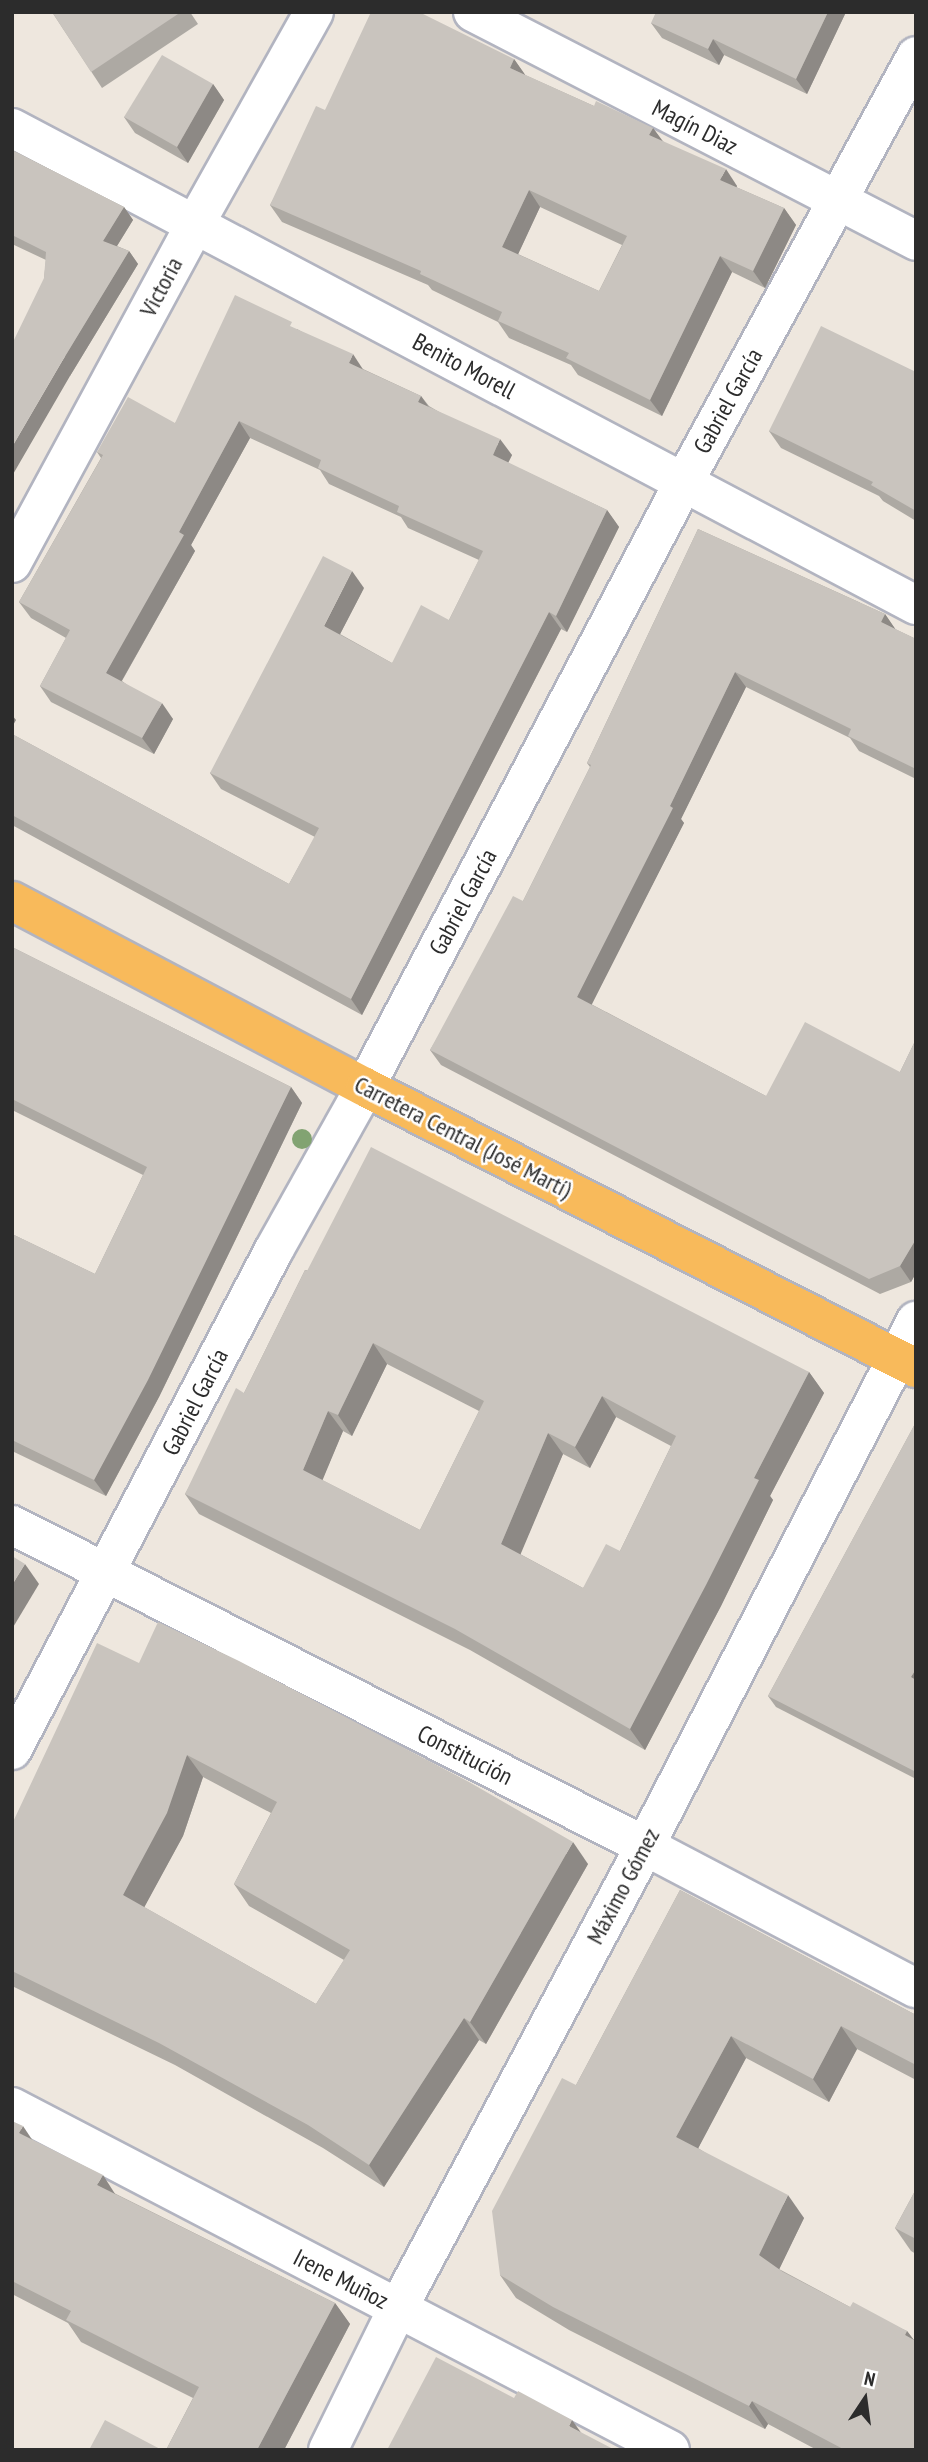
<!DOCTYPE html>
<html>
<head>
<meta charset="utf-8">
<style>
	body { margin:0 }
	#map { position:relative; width:928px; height:2462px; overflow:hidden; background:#eee7de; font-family:"PT Sans Narrow",sans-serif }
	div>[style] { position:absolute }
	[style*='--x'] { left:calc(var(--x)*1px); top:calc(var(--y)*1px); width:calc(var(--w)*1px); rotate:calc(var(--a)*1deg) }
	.roads { filter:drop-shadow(2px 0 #b2b4c0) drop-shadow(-2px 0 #b2b4c0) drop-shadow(0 2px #b2b4c0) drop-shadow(0 -2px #b2b4c0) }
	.minor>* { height:38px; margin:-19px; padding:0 19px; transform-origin:19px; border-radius:19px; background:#fff }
	.tertiary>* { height:38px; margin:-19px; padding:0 19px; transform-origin:19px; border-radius:19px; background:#fff }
	.trunk>* { height:38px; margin:-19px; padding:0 19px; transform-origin:19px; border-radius:19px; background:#f8ba5b }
	.trees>* { width:20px; height:20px; margin:-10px; border-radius:50%; background:#82a372 }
	.wall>* { inset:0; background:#ada9a3 }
	.shaded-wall>* { inset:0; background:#8d8985 }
	.building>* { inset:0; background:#c9c4be }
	span { translate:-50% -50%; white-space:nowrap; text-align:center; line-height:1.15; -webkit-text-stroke:5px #fff; paint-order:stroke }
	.street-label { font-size:24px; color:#2c2c2c }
	.frame { position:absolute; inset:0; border:14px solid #2c2c2c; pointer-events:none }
	.north { position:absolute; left:830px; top:2364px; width:70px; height:70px; -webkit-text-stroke:5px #fff; paint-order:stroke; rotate:13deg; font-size:19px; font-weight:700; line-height:28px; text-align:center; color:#2c2c2c }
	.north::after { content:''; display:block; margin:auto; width:24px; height:32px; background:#2c2c2c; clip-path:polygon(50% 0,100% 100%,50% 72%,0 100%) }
</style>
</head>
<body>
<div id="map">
	<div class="roads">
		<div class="minor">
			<div style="--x:473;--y:12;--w:499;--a:27.3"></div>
			<div style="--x:12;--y:128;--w:1022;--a:27.82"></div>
			<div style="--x:12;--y:563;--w:385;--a:-61.6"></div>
			<div style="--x:195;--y:224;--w:243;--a:-60.7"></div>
			<div style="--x:12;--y:1750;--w:564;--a:-62.35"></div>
			<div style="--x:274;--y:1250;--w:187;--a:-60.8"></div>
			<div style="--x:365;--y:1087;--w:684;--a:-62.2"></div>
			<div style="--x:684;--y:482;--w:485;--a:-61.4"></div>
			<div style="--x:12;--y:2107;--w:742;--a:27.53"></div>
			<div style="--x:328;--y:2450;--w:158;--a:-63.8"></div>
			<div style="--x:398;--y:2308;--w:524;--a:-61.87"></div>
			<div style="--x:645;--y:1846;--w:591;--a:-62.7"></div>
		</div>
		<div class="tertiary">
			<div style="--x:12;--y:1525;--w:710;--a:26.89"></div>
			<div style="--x:645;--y:1846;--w:306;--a:27.7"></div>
		</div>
		<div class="trunk">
			<div style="--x:12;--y:901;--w:399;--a:27.8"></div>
			<div style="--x:365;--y:1087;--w:619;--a:27.02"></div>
		</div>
	</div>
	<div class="trees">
		<div style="left:302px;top:1139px"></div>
	</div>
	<div class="wall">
		<div style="clip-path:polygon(52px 12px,190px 12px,198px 24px,102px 88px)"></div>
		<div style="clip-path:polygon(846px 12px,807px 94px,724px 55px,719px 65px,662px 38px,651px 23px)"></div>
		<div style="clip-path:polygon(evenodd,514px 59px,525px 75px,594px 106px,653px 128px,662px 141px,737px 186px,736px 187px,784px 208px,796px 225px,765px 288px,732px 272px,662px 416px,578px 375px,571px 365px,509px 338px,498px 322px,432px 290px,428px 285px,282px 222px,270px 205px,325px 110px,514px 59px,540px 207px,622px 245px,599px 291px,518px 254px,540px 207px)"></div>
		<div style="clip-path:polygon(213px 84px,224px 100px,188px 163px,135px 133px,124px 117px)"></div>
		<div style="clip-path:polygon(12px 150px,124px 207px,133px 220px,117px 246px,129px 251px,138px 264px,70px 376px,44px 278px,46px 260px,12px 244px)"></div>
		<div style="clip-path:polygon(297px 329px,363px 369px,421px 396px,429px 406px,512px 455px,508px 463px,607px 510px,619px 527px,567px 632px,561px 629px,362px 1015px,12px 825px,12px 734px,289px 884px,315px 837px,221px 789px,210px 773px,364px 588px,340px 634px,392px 663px,449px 620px,479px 560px,408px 528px,401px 517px,329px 484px,320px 470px,250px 438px,191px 545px,195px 551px,122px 681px,173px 719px,154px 754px,51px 702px,40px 686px,66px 638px,31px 618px,19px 602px,101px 458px,97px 452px,175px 423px)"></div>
		<div style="clip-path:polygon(916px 372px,916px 521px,883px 501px,879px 496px,781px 448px,769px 431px)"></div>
		<div style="clip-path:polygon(698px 529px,885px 614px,895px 629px,916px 639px,916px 779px,859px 751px,850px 738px,746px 687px,681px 819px,684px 823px,591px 1004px,766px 1096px,900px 1072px,916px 1039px,916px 1273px,911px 1282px,880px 1294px,441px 1065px,430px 1050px,523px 901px,590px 767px,587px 763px)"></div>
		<div style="clip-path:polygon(12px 947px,291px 1087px,302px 1103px,159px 1397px,106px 1496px,12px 1451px,12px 1234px,95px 1274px,143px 1175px,12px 1110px)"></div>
		<div style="clip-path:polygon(evenodd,305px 1270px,809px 1372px,824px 1393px,770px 1496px,773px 1500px,721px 1606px,645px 1750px,470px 1650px,199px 1514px,185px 1494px,244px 1393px,305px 1270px,387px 1364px,479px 1411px,420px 1530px,322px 1480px,343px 1431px,352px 1436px,387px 1364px,305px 1270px,616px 1417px,671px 1446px,620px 1551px,583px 1588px,520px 1554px,563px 1454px,590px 1468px,616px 1417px)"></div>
		<div style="clip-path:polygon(916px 1422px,916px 1779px,776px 1707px,768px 1696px)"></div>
		<div style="clip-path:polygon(evenodd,139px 1663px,588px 1864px,486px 2044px,479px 2040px,384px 2187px,323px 2148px,175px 2065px,12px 1986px,12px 1824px,139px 1663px,203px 1777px,271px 1813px,234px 1884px,249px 1906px,344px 1960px,316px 2004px,144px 1907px,183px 1836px,203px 1777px)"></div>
		<div style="clip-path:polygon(680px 1890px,916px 2015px,916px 2080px,857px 2049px,829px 2102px,746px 2058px,698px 2148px,804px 2218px,779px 2269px,850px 2307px,907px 2331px,914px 2340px,916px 2450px,817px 2450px,768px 2424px,765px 2429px,569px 2330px,516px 2298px,500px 2275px,576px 2085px)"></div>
		<div style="clip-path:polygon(12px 2121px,32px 2140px,116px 2194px,335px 2303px,350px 2324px,284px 2450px,166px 2450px,193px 2398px,81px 2342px,68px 2323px,12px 2294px)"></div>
		<div style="clip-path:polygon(916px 2189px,916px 2254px,911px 2251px,895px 2228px)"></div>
	</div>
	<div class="shaded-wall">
		<div style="clip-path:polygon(828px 12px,846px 12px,807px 94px,796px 79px)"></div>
		<div style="clip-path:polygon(713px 39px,724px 55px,719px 65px,708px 49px)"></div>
		<div style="clip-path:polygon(514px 59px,526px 76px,510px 68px)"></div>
		<div style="clip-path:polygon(213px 84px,224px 100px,188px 163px,177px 147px)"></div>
		<div style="clip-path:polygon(653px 128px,665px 144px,649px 135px)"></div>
		<div style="clip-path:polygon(726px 169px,737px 186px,732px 197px,720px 180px)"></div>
		<div style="clip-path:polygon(529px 190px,540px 207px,514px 263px,502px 247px)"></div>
		<div style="clip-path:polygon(124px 207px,133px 220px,112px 254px,103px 241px)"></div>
		<div style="clip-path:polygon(784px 208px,796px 225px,765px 288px,753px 271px)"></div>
		<div style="clip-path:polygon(129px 251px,138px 264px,70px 376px,12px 476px,12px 447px,61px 363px)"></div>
		<div style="clip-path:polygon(720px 256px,732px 272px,662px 416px,650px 400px)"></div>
		<div style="clip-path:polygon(353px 354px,364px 371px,349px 363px)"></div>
		<div style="clip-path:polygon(421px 396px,432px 412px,418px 402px)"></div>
		<div style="clip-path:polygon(239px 421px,250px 438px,191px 545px,195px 551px,117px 689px,106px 673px,179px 532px)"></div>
		<div style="clip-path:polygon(500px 439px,512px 455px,504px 471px,493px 455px)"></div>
		<div style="clip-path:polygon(607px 510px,619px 527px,567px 632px,556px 616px)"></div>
		<div style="clip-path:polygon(352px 571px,364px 588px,336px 642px,324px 626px)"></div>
		<div style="clip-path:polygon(549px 612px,561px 629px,362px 1015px,351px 999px)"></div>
		<div style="clip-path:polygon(885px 614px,896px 630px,881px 622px)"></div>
		<div style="clip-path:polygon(735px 672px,746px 687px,681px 819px,684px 823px,588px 1012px,577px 997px)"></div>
		<div style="clip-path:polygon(162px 703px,173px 719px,154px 754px,142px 738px)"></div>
		<div style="clip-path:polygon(12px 715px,16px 720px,12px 727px)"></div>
		<div style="clip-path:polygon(291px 1087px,302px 1103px,159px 1397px,106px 1496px,94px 1480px)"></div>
		<div style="clip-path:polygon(916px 1239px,916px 1273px,911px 1282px,900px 1266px)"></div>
		<div style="clip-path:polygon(373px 1343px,387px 1364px,352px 1436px,338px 1415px)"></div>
		<div style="clip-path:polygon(809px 1372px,824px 1393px,770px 1496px,773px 1500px,721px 1606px,645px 1750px,630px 1729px,754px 1478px)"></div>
		<div style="clip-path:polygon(602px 1396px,616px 1417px,590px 1468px,575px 1447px)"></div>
		<div style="clip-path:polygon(328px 1411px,343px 1431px,318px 1491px,303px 1470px)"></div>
		<div style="clip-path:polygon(548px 1433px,563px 1454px,516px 1565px,501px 1544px)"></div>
		<div style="clip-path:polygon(25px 1564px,39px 1584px,12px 1629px,12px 1585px)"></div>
		<div style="clip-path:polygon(916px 1669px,916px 1684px,911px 1677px)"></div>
		<div style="clip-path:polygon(187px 1755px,203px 1777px,183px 1836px,139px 1917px,123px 1895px)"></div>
		<div style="clip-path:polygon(573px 1842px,588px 1864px,486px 2044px,470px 2022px)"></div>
		<div style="clip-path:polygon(464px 2018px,479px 2040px,384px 2187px,369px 2165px)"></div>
		<div style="clip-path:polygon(841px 2026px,857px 2049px,829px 2102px,813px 2079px)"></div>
		<div style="clip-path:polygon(731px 2036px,746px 2058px,692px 2160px,676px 2137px)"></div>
		<div style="clip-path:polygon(23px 2126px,37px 2147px,19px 2133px)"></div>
		<div style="clip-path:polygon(103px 2175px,117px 2197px,97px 2185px)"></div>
		<div style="clip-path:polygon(788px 2195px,804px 2218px,775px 2278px,759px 2255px)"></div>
		<div style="clip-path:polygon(335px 2303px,350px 2324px,284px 2450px,257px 2450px)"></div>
		<div style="clip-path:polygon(907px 2331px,916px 2343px,905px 2335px)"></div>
		<div style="clip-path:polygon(752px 2401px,768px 2424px,765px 2429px,749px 2406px)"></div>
		<div style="clip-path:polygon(572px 2420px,587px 2441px,569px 2426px)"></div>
	</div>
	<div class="building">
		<div style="clip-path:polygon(52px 12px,181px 12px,91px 72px)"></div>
		<div style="clip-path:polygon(evenodd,371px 12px,419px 12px,514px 59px,510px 68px,594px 106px,596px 101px,653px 128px,649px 135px,726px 169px,720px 180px,784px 208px,753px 271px,720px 256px,650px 400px,566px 358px,569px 353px,498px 321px,502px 312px,420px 274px,421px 271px,270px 205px,316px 106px,325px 110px,371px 12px,529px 190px,627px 236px,599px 291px,502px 247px,529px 190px)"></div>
		<div style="clip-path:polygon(656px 12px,828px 12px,796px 79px,713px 39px,708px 49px,651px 23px)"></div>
		<div style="clip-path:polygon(162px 55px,213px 84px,177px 147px,124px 117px)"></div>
		<div style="clip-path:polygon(12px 150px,124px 207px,103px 241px,129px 251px,61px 363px,12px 447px,12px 344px,44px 278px,46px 252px,12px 235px)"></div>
		<div style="clip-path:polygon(235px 295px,292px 322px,290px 326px,353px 354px,349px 363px,421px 396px,418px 402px,500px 439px,493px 455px,607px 510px,556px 616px,549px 612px,351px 999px,12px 815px,12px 734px,289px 884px,319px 828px,210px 773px,323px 556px,352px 571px,324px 626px,392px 663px,421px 605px,449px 620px,483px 551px,397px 512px,399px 506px,318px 468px,321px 460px,239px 421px,179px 532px,184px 535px,106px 673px,162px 703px,142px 738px,40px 686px,70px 630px,19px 602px,103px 455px,97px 452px,128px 397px,175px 423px)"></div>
		<div style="clip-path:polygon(821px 326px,916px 372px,916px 511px,871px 485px,873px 482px,769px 431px)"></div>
		<div style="clip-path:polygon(698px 529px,885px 614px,881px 622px,916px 639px,916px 769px,848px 736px,851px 729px,735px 672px,670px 806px,673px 808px,577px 997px,766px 1096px,805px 1022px,900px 1072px,916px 1039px,916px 1239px,900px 1266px,869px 1279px,430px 1050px,513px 896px,523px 901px,591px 765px,587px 763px)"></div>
		<div style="clip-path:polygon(12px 947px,291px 1087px,148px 1380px,94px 1480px,12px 1440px,12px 1234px,95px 1274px,147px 1167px,12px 1099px)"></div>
		<div style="clip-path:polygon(evenodd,371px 1147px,809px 1372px,754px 1478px,759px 1480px,706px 1585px,630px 1729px,455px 1629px,185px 1494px,236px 1388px,244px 1393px,305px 1270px,307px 1271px,371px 1147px,373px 1343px,484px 1401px,420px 1530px,303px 1470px,328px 1411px,338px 1415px,373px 1343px,371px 1147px,602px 1396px,676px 1436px,620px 1551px,606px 1544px,583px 1588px,501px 1544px,548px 1433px,575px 1447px,602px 1396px)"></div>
		<div style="clip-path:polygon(916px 1422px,916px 1669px,911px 1677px,916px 1680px,916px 1772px,768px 1696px)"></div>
		<div style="clip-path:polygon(12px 1556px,25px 1564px,12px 1585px)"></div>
		<div style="clip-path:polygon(evenodd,158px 1622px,239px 1661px,469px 1782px,573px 1842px,470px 2022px,464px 2018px,369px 2165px,308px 2125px,159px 2043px,12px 1971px,12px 1824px,97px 1643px,139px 1663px,158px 1622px,187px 1755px,277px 1802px,234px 1884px,350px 1950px,316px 2004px,123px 1895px,167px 1813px,187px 1755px)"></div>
		<div style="clip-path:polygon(680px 1890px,916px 2015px,916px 2065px,841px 2026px,813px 2079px,731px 2036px,676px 2137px,788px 2195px,759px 2255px,783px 2272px,850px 2307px,853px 2302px,907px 2331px,905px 2335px,916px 2341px,916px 2450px,845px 2450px,752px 2401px,749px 2406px,553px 2307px,500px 2275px,492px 2211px,562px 2078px,576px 2085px)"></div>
		<div style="clip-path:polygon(12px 2121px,23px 2126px,19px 2133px,103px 2175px,97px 2185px,335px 2303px,257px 2450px,166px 2450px,199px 2387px,66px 2320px,71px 2311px,12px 2281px)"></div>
		<div style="clip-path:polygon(916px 2189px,916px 2239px,895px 2228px)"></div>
		<div style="clip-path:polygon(436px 2357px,514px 2398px,518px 2391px,572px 2420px,569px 2426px,615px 2450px,387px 2450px)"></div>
		<div style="clip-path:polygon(105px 2420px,162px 2450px,89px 2450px)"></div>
	</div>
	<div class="street-label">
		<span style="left:695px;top:127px;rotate:27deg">Magín Diaz</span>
		<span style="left:161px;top:287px;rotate:-62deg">Victoria</span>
		<span style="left:464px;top:366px;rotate:28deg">Benito Morell</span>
		<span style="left:728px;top:401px;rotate:-61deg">Gabriel García</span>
		<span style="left:463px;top:902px;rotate:-62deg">Gabriel García</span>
		<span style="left:463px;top:1137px;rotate:27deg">Carretera Central (José Martí)</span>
		<span style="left:195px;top:1402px;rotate:-63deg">Gabriel García</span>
		<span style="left:465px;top:1755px;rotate:27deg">Constitución</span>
		<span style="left:623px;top:1886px;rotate:-62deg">Máximo Gómez</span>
		<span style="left:341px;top:2279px;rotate:27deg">Irene Muñoz</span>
	</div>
	<div class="frame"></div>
	<div class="north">N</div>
</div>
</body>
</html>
